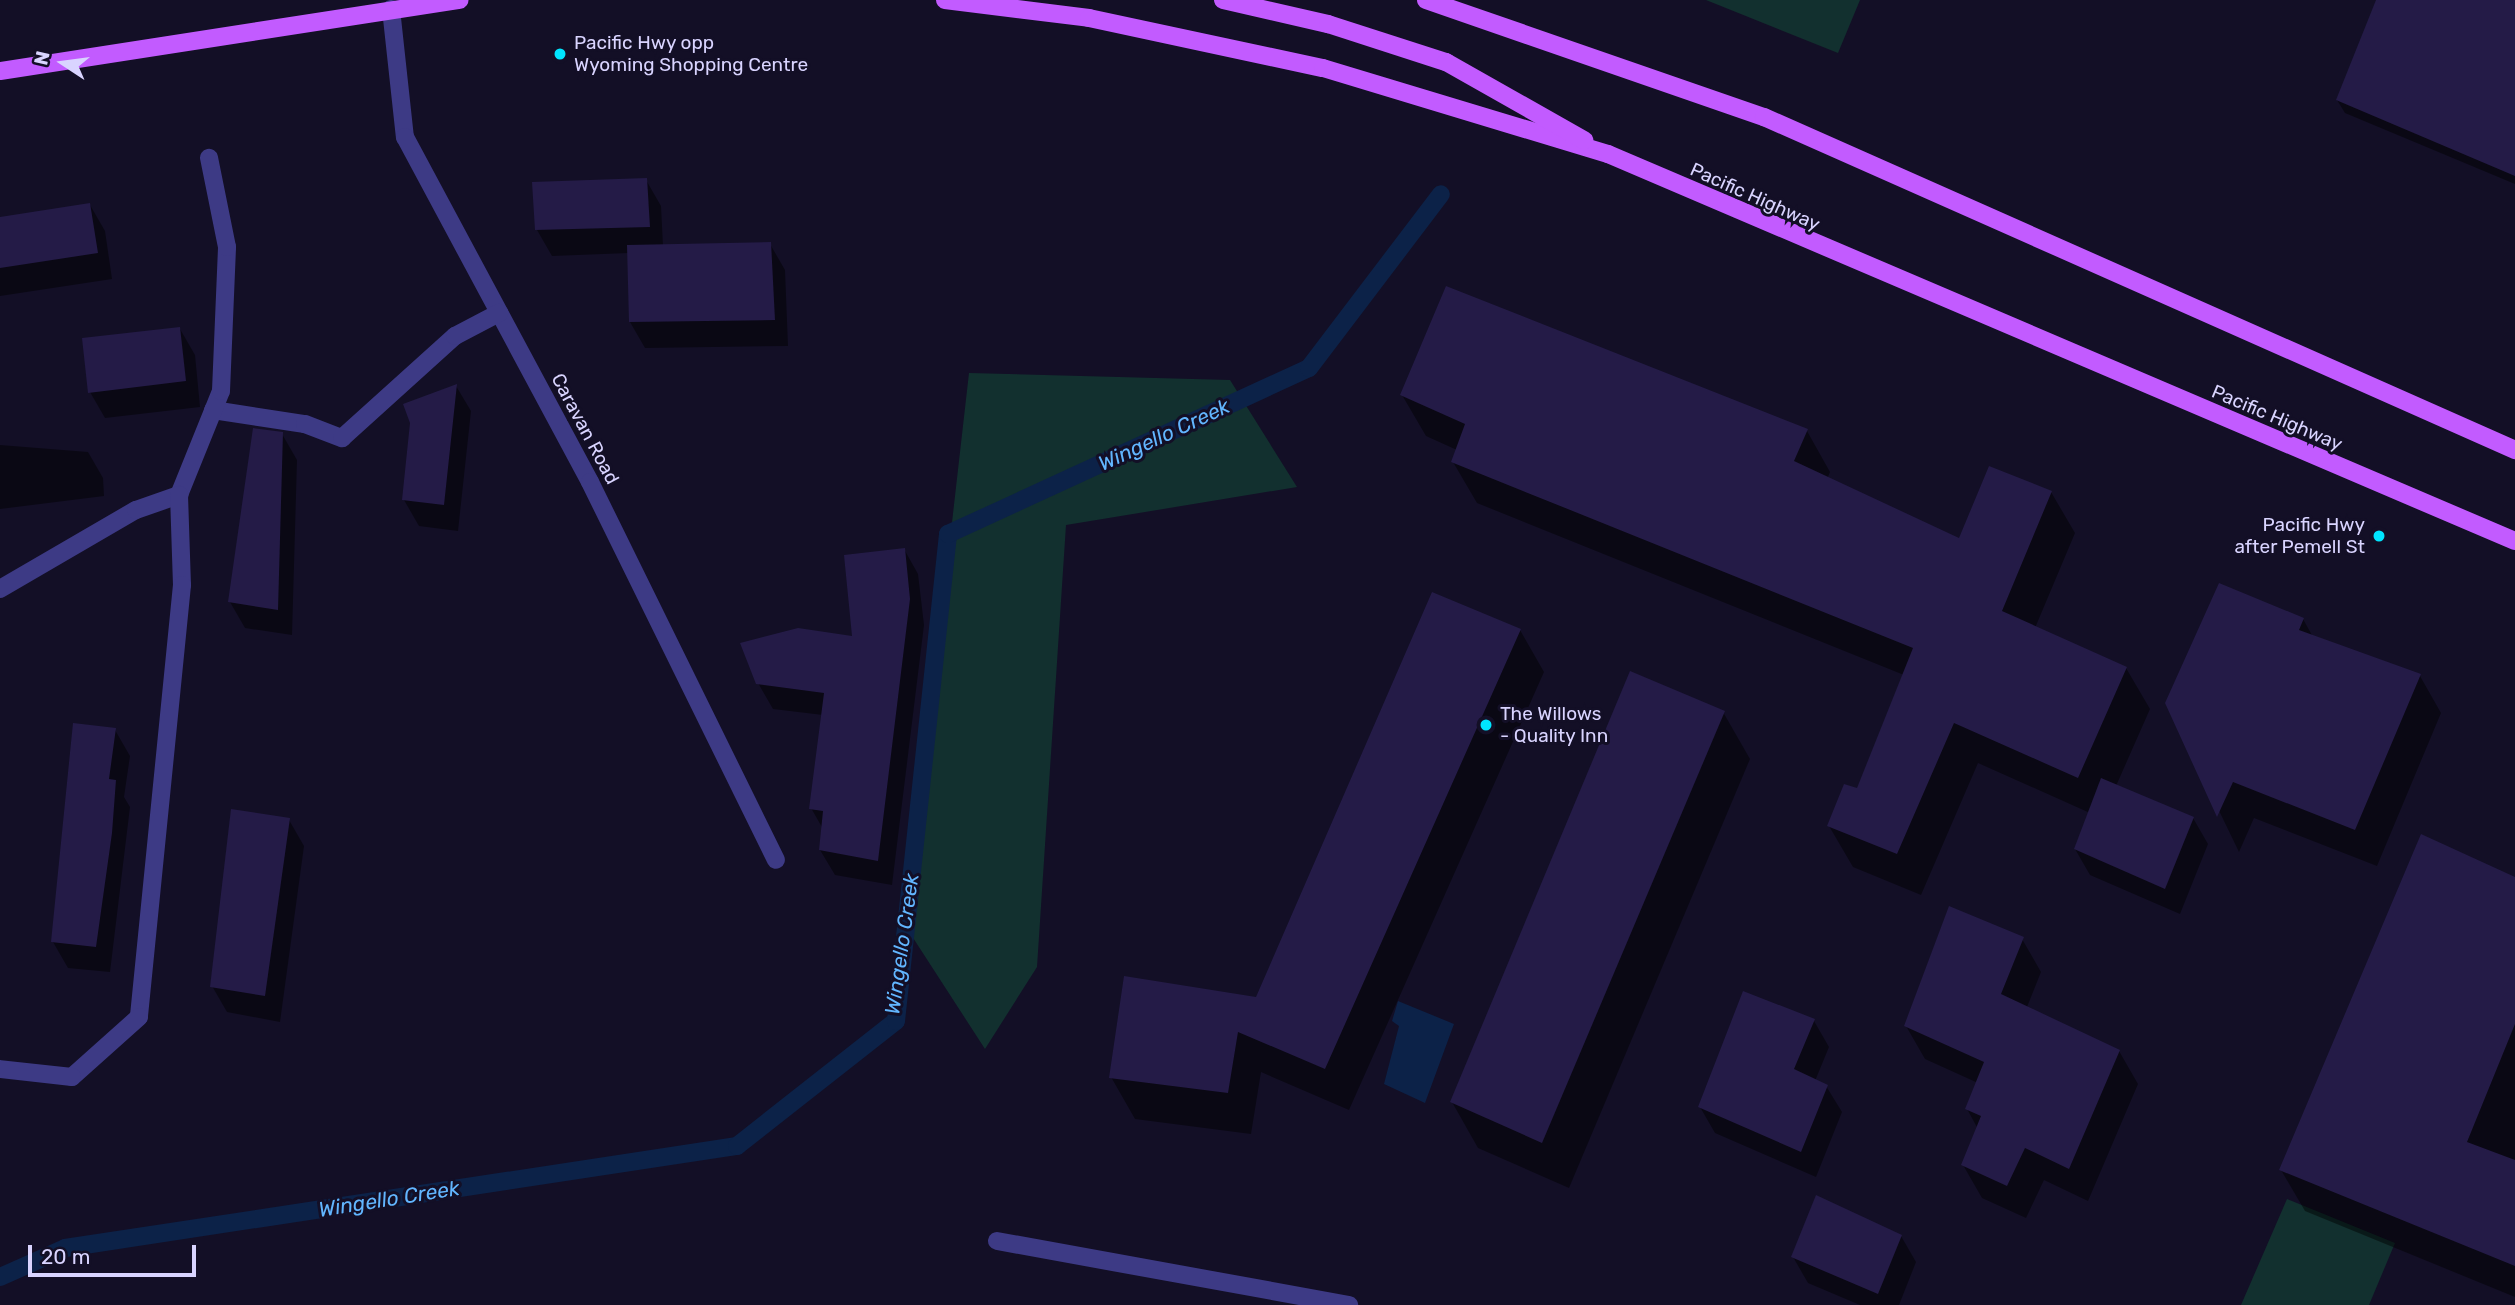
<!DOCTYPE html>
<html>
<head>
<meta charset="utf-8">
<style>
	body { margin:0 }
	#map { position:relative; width:2515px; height:1305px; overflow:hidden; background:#130f26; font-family:Rubik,sans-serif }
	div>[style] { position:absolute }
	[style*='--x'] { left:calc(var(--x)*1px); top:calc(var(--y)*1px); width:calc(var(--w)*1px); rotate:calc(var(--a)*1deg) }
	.green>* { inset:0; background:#12302f }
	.water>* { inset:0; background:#0c2248 }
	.shadow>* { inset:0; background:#0007 }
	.stream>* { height:18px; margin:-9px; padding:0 9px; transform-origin:9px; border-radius:9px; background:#0c2248 }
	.building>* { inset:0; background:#241b47 }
	.minor>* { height:18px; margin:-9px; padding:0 9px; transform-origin:9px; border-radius:9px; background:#3d3a85 }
	.major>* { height:18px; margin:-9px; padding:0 9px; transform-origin:9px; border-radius:9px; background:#c25bff }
	.dots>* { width:19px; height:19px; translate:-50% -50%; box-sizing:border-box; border:4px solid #130f26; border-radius:50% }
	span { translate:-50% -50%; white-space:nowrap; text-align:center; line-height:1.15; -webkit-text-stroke:6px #130f26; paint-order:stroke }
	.poi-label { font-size:19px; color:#d9d4ff }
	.left { translate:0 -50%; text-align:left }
	.right { translate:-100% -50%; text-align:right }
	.street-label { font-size:19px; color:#d9d4ff }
	.water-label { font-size:21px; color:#62b6ff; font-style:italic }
	.north { position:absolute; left:28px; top:28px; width:70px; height:70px; -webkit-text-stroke:5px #130f26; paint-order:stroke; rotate:283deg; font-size:19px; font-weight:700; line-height:28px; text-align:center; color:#d9d4ff }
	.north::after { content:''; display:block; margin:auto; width:24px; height:32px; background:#d9d4ff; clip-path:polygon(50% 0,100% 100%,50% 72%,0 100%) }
	.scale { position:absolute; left:28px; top:1245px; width:168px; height:32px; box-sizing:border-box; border:4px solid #d9d4ff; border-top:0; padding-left:9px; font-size:21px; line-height:24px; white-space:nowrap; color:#d9d4ff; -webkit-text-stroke:5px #130f26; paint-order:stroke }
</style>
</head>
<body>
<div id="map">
	<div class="green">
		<div style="clip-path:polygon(1706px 0,1860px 0,1838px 53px)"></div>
		<div style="clip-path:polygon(969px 373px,1230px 380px,1297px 487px,1066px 525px,1037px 967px,985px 1049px,906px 927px)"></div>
		<div style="clip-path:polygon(2287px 1199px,2395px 1243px,2369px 1305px,2241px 1305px)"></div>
	</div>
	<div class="water">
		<div style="clip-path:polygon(1398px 1001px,1454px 1024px,1425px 1103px,1384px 1084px,1399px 1026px,1392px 1021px)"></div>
	</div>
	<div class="shadow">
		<div style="clip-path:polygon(2378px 0,2515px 0,2515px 184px,2345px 113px,2337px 100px)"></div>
		<div style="clip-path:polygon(646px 180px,661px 206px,663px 246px,770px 244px,785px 270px,788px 346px,645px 348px,630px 322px,629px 253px,552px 256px,537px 230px)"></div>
		<div style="clip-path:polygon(90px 205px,105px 231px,112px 279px,0 296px,0 219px)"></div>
		<div style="clip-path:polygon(180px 329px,195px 355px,200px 407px,105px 418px,90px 392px)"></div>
		<div style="clip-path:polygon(456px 386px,471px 411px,458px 531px,419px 526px,404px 500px)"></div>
		<div style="clip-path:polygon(1402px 395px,1807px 431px,1830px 472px,1827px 479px,1960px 541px,2051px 492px,2075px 533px,2035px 628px,2126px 668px,2150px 709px,2116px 786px,2193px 818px,2208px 844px,2180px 914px,2090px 875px,2075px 849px,2090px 813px,1978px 763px,1921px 895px,1853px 867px,1829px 826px,1858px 790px,1904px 675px,1477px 503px,1453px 462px,1457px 450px,1426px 436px)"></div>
		<div style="clip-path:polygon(282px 434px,297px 460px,292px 635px,245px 628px,230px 602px)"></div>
		<div style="clip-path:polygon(0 445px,88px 452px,103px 478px,104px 496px,0 509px)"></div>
		<div style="clip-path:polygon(904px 549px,918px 574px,924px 625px,892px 885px,835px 875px,820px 850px,823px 829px,811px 808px,823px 715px,773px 709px,758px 683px,854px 638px)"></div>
		<div style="clip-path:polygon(2303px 619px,2313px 637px,2420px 676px,2441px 713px,2377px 866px,2254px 818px,2239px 852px,2167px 703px)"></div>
		<div style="clip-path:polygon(1520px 630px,1544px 672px,1349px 1110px,1261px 1072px,1251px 1134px,1135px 1119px,1111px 1077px,1257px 999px)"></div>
		<div style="clip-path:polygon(1723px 712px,1750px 759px,1569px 1188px,1478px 1148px,1452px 1102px)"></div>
		<div style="clip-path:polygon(115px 730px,130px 756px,124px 797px,130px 807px,110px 972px,68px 968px,53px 942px)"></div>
		<div style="clip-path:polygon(289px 820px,304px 846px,280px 1022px,227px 1012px,212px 986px)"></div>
		<div style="clip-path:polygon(2515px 879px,2515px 1297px,2305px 1211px,2281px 1170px)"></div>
		<div style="clip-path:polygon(2022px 939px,2041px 972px,2027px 1007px,2119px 1051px,2138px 1084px,2088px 1201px,2044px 1180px,2026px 1218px,1982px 1198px,1963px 1165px,1978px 1129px,1967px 1109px,1978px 1083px,1925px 1059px,1906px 1026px)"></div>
		<div style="clip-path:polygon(1814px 1021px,1829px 1047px,1815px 1081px,1826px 1086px,1842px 1112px,1816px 1177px,1715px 1133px,1700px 1107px)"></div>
		<div style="clip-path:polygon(1901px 1236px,1916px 1262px,1899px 1305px,1860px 1305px,1808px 1283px,1793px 1257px)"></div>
	</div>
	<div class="stream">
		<div style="--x:0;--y:1277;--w:71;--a:-24"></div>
		<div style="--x:65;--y:1248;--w:680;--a:-8.63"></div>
		<div style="--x:737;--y:1146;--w:202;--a:-38.2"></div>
		<div style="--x:896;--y:1021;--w:490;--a:-83.9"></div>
		<div style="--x:948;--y:534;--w:397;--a:-24.7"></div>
		<div style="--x:1309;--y:368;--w:218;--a:-52.8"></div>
	</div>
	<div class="building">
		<div style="clip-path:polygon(2376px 0,2515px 0,2515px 176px,2336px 100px)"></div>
		<div style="clip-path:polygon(647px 178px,650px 227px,535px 230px,532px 182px)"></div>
		<div style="clip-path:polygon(90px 203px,98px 253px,0 268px,0 217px)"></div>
		<div style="clip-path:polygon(771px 242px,775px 320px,629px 322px,627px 245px)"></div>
		<div style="clip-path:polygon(1446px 286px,1808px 429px,1794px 461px,1959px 538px,1989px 466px,2052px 491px,2002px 611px,2127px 667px,2078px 778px,1954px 723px,1897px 854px,1827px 826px,1844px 784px,1857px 788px,1913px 648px,1451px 462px,1465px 424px,1400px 395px)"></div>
		<div style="clip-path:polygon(180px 327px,186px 381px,88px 393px,82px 338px)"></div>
		<div style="clip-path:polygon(457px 384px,444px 505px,402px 500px,410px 423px,403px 404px)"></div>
		<div style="clip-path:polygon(253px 428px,283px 432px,278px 610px,228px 602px)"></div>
		<div style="clip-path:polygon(905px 548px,910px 599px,878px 861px,819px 850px,823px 811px,809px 809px,824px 693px,756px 684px,740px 643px,798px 628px,852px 636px,844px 555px)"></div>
		<div style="clip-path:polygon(2219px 583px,2304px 618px,2299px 630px,2421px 674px,2355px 830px,2233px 782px,2217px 817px,2165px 703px)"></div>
		<div style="clip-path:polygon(1432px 592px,1521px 629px,1325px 1069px,1238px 1032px,1228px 1093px,1109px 1078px,1124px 976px,1256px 997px)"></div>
		<div style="clip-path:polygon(1630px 671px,1725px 711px,1542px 1143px,1450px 1102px)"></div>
		<div style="clip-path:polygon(73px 723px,116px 728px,109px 779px,116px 780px,112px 833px,96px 947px,51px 942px)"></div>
		<div style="clip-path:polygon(2101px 778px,2194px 817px,2165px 889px,2074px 849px)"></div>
		<div style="clip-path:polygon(231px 809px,290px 818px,265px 996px,210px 987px)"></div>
		<div style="clip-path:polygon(2421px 834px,2515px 877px,2515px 1024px,2467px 1142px,2515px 1160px,2515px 1266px,2279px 1170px)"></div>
		<div style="clip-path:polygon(1949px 906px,2024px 937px,2001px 994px,2120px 1050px,2069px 1169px,2025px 1148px,2007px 1186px,1961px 1165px,1981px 1116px,1965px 1109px,1984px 1062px,1904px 1026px)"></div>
		<div style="clip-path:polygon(1743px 991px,1815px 1019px,1794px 1069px,1828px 1085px,1801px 1152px,1698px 1107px)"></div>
		<div style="clip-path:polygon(1816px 1195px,1902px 1235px,1878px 1294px,1791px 1257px)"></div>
	</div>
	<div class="minor">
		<div style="--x:391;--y:9;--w:129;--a:83.8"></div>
		<div style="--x:405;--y:137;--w:391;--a:61.8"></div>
		<div style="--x:590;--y:482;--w:421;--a:63.8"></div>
		<div style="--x:213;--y:410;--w:93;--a:8.7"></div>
		<div style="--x:305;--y:424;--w:40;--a:21"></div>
		<div style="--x:342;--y:438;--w:152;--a:-42.1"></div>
		<div style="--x:455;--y:336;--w:50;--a:-27.6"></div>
		<div style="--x:179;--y:495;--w:112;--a:-68"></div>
		<div style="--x:221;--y:391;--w:144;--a:-87.6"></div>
		<div style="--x:227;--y:247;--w:91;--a:-101.4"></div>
		<div style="--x:0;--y:589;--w:157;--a:-30.2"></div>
		<div style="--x:136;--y:510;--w:46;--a:-19.2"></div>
		<div style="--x:179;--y:495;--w:90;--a:88.1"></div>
		<div style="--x:182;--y:585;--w:434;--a:95.7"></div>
		<div style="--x:139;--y:1017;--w:90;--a:138.2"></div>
		<div style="--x:72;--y:1077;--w:72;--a:-173.7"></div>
		<div style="--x:997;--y:1241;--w:358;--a:10.3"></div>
	</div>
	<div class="major">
		<div style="--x:945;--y:0;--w:145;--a:7.1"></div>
		<div style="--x:1089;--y:18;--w:239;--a:12.1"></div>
		<div style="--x:1323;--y:68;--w:298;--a:16.8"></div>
		<div style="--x:1608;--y:154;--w:986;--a:23.11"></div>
		<div style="--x:1223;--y:0;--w:108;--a:12.9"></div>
		<div style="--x:1328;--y:24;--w:124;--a:17.9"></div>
		<div style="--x:1446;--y:62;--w:159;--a:29.5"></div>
		<div style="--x:1426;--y:0;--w:358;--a:19.1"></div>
		<div style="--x:1764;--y:117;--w:822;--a:23.91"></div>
		<div style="--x:0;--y:71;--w:465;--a:-8.8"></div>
	</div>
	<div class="dots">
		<div style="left:560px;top:54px;background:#00e5ff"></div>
		<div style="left:2379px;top:536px;background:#00e5ff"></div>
		<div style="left:1486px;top:725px;background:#00e5ff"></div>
	</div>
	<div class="poi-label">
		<span class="left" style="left:574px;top:54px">Pacific Hwy opp<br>Wyoming Shopping Centre</span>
		<span class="right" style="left:2365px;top:536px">Pacific Hwy<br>after Pemell St</span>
		<span class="left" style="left:1500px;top:725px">The Willows<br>- Quality Inn</span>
	</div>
	<div class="street-label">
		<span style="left:1755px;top:197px;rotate:24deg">Pacific Highway</span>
		<span style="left:2277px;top:418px;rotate:23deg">Pacific Highway</span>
		<span style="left:585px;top:429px;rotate:62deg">Caravan Road</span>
	</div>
	<div class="water-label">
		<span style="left:1164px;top:435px;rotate:-25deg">Wingello Creek</span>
		<span style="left:902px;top:944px;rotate:-82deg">Wingello Creek</span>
		<span style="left:389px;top:1199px;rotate:-9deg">Wingello Creek</span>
	</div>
	<div class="north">N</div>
	<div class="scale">20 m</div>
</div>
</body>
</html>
